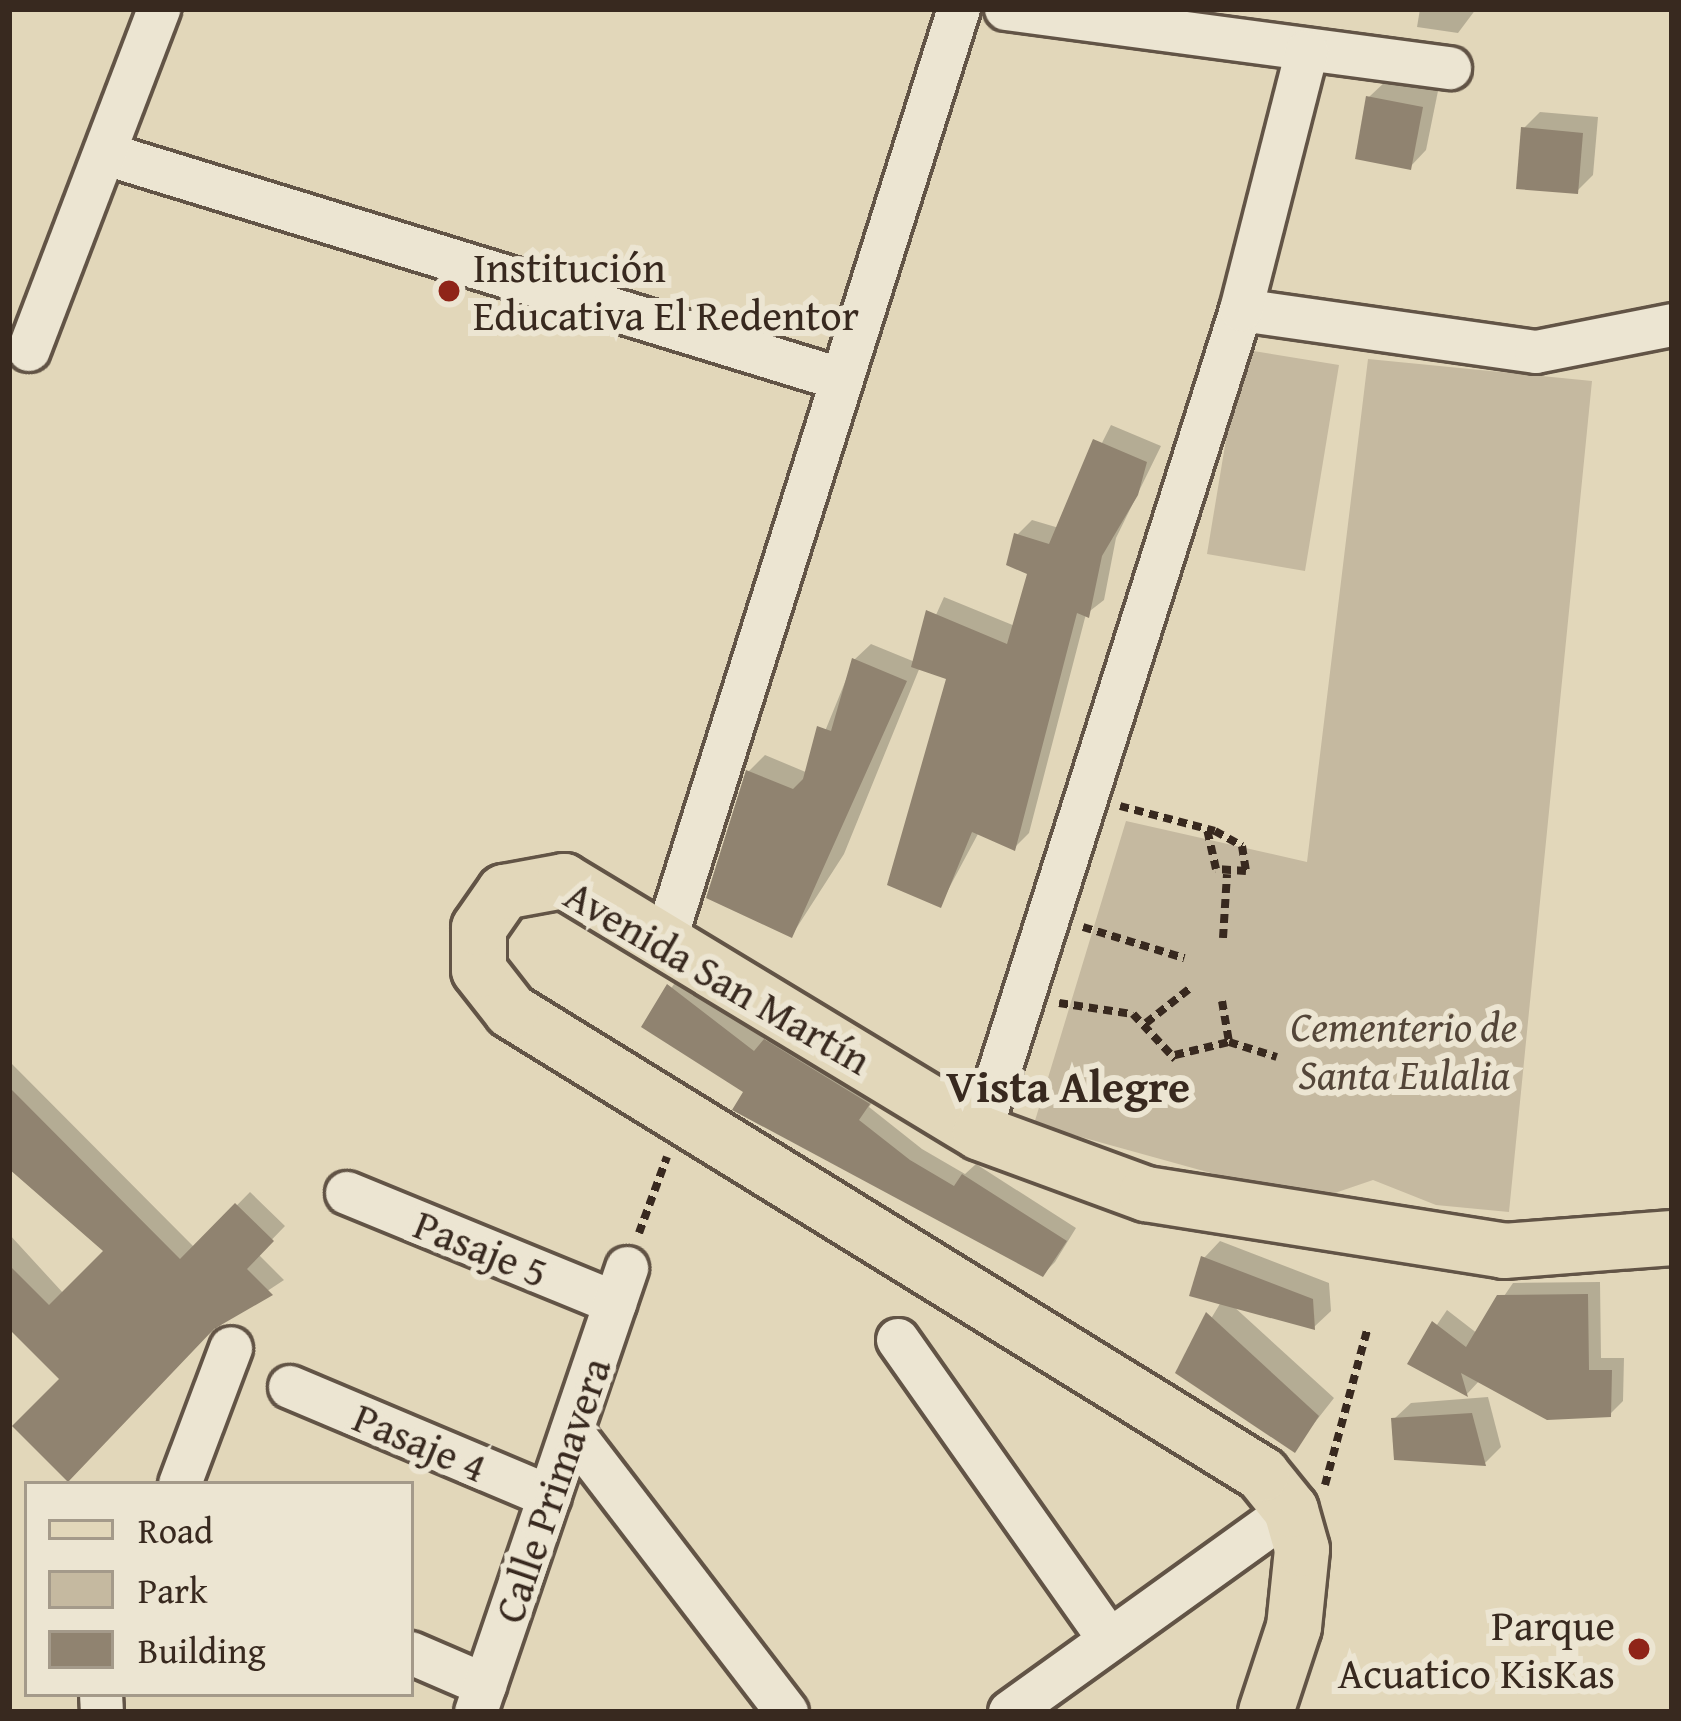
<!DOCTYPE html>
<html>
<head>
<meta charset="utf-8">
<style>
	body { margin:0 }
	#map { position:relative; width:1681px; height:1721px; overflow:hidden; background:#e2d7ba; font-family:"Gentium Book Plus",serif }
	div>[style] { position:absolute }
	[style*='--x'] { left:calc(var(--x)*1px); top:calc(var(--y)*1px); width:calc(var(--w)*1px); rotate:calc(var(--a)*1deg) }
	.green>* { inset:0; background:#c5b9a0 }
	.shadow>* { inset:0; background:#0003 }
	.building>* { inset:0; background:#908370 }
	.path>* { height:8px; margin-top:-4px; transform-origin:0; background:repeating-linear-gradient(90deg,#38291f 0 9px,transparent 0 15px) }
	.roads { filter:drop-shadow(3px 0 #625446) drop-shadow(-3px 0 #625446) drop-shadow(0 3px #625446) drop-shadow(0 -3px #625446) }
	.minor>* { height:42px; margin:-21px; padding:0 21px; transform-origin:21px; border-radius:21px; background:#ece5d2 }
	.major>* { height:54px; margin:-27px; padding:0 27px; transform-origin:27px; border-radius:27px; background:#e2d7ba }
	.dots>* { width:33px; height:33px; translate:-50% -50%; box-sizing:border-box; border:6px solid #ece5d2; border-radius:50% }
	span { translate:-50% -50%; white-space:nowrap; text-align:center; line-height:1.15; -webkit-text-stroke:12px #ece5d2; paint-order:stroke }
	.poi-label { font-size:42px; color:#38291f }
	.left { translate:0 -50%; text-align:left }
	.right { translate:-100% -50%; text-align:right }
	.street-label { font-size:42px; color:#38291f }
	.park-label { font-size:42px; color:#544639; font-style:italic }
	.neighbourhood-label { font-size:45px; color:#38291f; font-weight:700 }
	.frame { position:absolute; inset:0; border:12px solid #38291f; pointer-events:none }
	.legend { position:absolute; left:24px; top:1481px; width:390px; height:216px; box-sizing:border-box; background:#ece5d2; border:3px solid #a49a8a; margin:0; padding:15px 21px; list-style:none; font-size:36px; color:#38291f }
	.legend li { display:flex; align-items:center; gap:24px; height:60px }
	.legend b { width:60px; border:3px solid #a49a8a }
</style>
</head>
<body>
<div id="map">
	<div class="green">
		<div style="clip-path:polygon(1241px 349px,1339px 365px,1305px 571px,1207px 554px)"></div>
		<div style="clip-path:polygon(1368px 359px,1592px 381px,1509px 1212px,1436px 1205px,1373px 1180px,1329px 1195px,1265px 1188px,1034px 1124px,1126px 821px,1307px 862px)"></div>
	</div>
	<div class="shadow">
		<div style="clip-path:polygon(1420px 9px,1476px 9px,1458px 33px,1417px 27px)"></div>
		<div style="clip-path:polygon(1386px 81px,1438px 91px,1426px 150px,1410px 167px,1369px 97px)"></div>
		<div style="clip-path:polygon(1540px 112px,1598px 117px,1593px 175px,1577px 191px,1524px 128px)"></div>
		<div style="clip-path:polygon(1111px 425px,1161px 446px,1116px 538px,1104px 600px,1086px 614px,1029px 833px,1014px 848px,979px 832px,940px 905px,950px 677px,920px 667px,844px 854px,792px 935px,748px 772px,765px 755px,808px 773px,854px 660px,871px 644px,915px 662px,944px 597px,1015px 626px,1030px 572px,1017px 535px,1032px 520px,1059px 528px)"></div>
		<div style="clip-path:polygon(681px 974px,767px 1041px,778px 1029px,879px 1091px,869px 1107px,922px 1149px,965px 1174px,976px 1164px,1076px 1228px,1055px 1262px,1043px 1274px,645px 1026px)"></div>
		<div style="clip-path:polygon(9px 1061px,195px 1248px,250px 1192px,285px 1226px,258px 1254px,284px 1280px,214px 1326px,63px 1379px,9px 1325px,9px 1234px,64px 1294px,107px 1251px,9px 1162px)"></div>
		<div style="clip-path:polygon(1220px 1241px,1329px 1283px,1331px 1311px,1314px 1327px,1232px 1305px,1334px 1398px,1294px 1449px,1179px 1372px,1221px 1302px,1204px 1258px)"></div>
		<div style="clip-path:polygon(1600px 1282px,1601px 1358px,1624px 1358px,1623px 1401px,1610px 1414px,1480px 1380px,1467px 1394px,1411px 1363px,1447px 1310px,1478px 1334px,1513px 1283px)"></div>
		<div style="clip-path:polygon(1488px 1397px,1501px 1447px,1485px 1463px,1394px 1419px,1411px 1403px)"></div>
	</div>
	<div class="building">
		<div style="clip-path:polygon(1366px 96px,1423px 107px,1411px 170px,1355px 159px)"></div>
		<div style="clip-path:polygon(1521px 127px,1583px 133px,1578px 194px,1516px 189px)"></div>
		<div style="clip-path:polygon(1093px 439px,1147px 462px,1138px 495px,1102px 556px,1089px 618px,1077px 613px,1015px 851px,972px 832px,941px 908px,887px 885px,946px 679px,911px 667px,926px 610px,1007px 644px,1027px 574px,1006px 565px,1014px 533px,1049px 544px)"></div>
		<div style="clip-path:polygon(852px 658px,907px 681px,792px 938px,706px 898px,746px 770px,793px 789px,803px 779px,817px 726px,831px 731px)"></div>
		<div style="clip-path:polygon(667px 984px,754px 1051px,764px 1039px,870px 1104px,859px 1120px,910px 1160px,954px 1186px,962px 1174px,1067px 1241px,1043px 1277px,732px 1110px,743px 1092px,641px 1027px)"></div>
		<div style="clip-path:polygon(9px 1087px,180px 1259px,235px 1203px,274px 1241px,247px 1269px,273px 1295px,214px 1329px,68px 1482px,12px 1426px,59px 1379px,9px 1329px,9px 1265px,49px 1305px,103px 1251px,9px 1169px)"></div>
		<div style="clip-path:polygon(1201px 1256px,1313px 1299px,1315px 1330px,1189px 1296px)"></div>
		<div style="clip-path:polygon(1588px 1294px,1589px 1370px,1612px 1370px,1611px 1417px,1547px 1420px,1461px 1373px,1468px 1397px,1407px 1364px,1432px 1321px,1466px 1347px,1497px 1295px)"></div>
		<div style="clip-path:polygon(1206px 1312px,1319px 1416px,1295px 1453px,1175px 1373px)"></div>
		<div style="clip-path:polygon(1472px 1413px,1486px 1466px,1394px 1460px,1391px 1418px)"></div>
	</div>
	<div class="path">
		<div style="--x:1120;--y:806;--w:90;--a:14.8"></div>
		<div style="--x:1207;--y:829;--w:8;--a:14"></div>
		<div style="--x:1215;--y:831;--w:31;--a:29"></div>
		<div style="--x:1242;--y:846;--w:25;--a:81"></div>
		<div style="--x:1246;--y:871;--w:30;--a:-176"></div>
		<div style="--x:1216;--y:869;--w:41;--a:-102.7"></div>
		<div style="--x:1083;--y:927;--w:106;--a:17.1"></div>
		<div style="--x:1223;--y:938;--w:64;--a:-86.4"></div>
		<div style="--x:1222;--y:1001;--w:42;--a:80.3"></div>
		<div style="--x:1059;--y:1003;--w:75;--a:8.5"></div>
		<div style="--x:1133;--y:1014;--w:62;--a:47"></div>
		<div style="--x:1146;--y:1023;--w:55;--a:-38.3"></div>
		<div style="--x:1175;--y:1055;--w:56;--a:-13.5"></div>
		<div style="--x:1229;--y:1042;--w:50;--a:17.4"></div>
		<div style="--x:639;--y:1233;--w:81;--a:-69.8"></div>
		<div style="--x:1325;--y:1485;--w:161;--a:-74.8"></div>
	</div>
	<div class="roads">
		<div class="minor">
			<div style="--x:1006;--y:9;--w:448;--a:7.6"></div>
			<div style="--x:106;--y:154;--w:768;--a:17.04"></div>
			<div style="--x:1241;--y:310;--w:298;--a:8.1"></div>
			<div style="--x:1536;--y:352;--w:139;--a:-11.2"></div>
			<div style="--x:29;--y:350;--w:365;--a:-69.1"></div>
			<div style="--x:666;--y:938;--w:974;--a:-72.5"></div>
			<div style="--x:980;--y:1133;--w:863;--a:-72.4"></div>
			<div style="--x:1241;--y:310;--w:267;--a:-75.7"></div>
			<div style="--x:347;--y:1193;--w:290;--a:22.3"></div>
			<div style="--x:898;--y:1340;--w:366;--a:54.8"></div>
			<div style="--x:290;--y:1387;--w:282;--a:22.9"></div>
			<div style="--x:572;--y:1432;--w:353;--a:52.5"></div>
			<div style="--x:180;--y:1484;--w:145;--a:-69.4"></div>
			<div style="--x:411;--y:1653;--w:81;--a:23.4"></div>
			<div style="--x:101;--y:1694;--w:18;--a:87"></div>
			<div style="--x:476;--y:1712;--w:469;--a:-71.2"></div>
			<div style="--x:1010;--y:1712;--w:346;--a:-35.7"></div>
		</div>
		<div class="major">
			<div style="--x:1266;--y:1712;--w:89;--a:-71.8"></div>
			<div style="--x:1294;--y:1627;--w:78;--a:-84.1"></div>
			<div style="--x:1302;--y:1549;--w:41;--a:-105.8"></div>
			<div style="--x:1291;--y:1510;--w:46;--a:-128.9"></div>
			<div style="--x:1262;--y:1474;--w:882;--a:-148.35"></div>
			<div style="--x:511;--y:1011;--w:52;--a:-128"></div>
			<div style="--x:479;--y:970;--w:42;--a:-90"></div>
			<div style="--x:479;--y:928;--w:44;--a:-55.2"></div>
			<div style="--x:504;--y:892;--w:61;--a:-10.4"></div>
			<div style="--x:564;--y:881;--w:486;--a:31.2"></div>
			<div style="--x:980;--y:1133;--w:177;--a:20.2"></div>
			<div style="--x:1146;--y:1194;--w:363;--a:9"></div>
			<div style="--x:1504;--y:1251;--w:169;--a:-4.4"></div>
		</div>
	</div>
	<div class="dots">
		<div style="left:449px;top:291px;background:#8f2418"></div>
		<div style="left:1639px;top:1649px;background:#8f2418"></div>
	</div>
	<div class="poi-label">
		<span class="left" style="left:473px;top:291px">Institución<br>Educativa El Redentor</span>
		<span class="right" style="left:1615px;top:1649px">Parque<br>Acuatico KisKas</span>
	</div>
	<div class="street-label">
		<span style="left:718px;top:977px;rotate:30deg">Avenida San Martín</span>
		<span style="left:481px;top:1248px;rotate:22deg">Pasaje 5</span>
		<span style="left:420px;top:1442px;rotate:23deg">Pasaje 4</span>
		<span style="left:552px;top:1490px;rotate:-71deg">Calle Primavera</span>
	</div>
	<div class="park-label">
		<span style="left:1404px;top:1050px">Cementerio de<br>Santa Eulalia</span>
	</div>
	<div class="neighbourhood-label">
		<span style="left:1068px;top:1086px">Vista Alegre</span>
	</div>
	<div class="frame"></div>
	<ul class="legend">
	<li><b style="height:15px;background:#e2d7ba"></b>Road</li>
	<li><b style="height:33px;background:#c5b9a0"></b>Park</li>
	<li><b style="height:33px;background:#908370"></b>Building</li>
	</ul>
</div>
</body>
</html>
